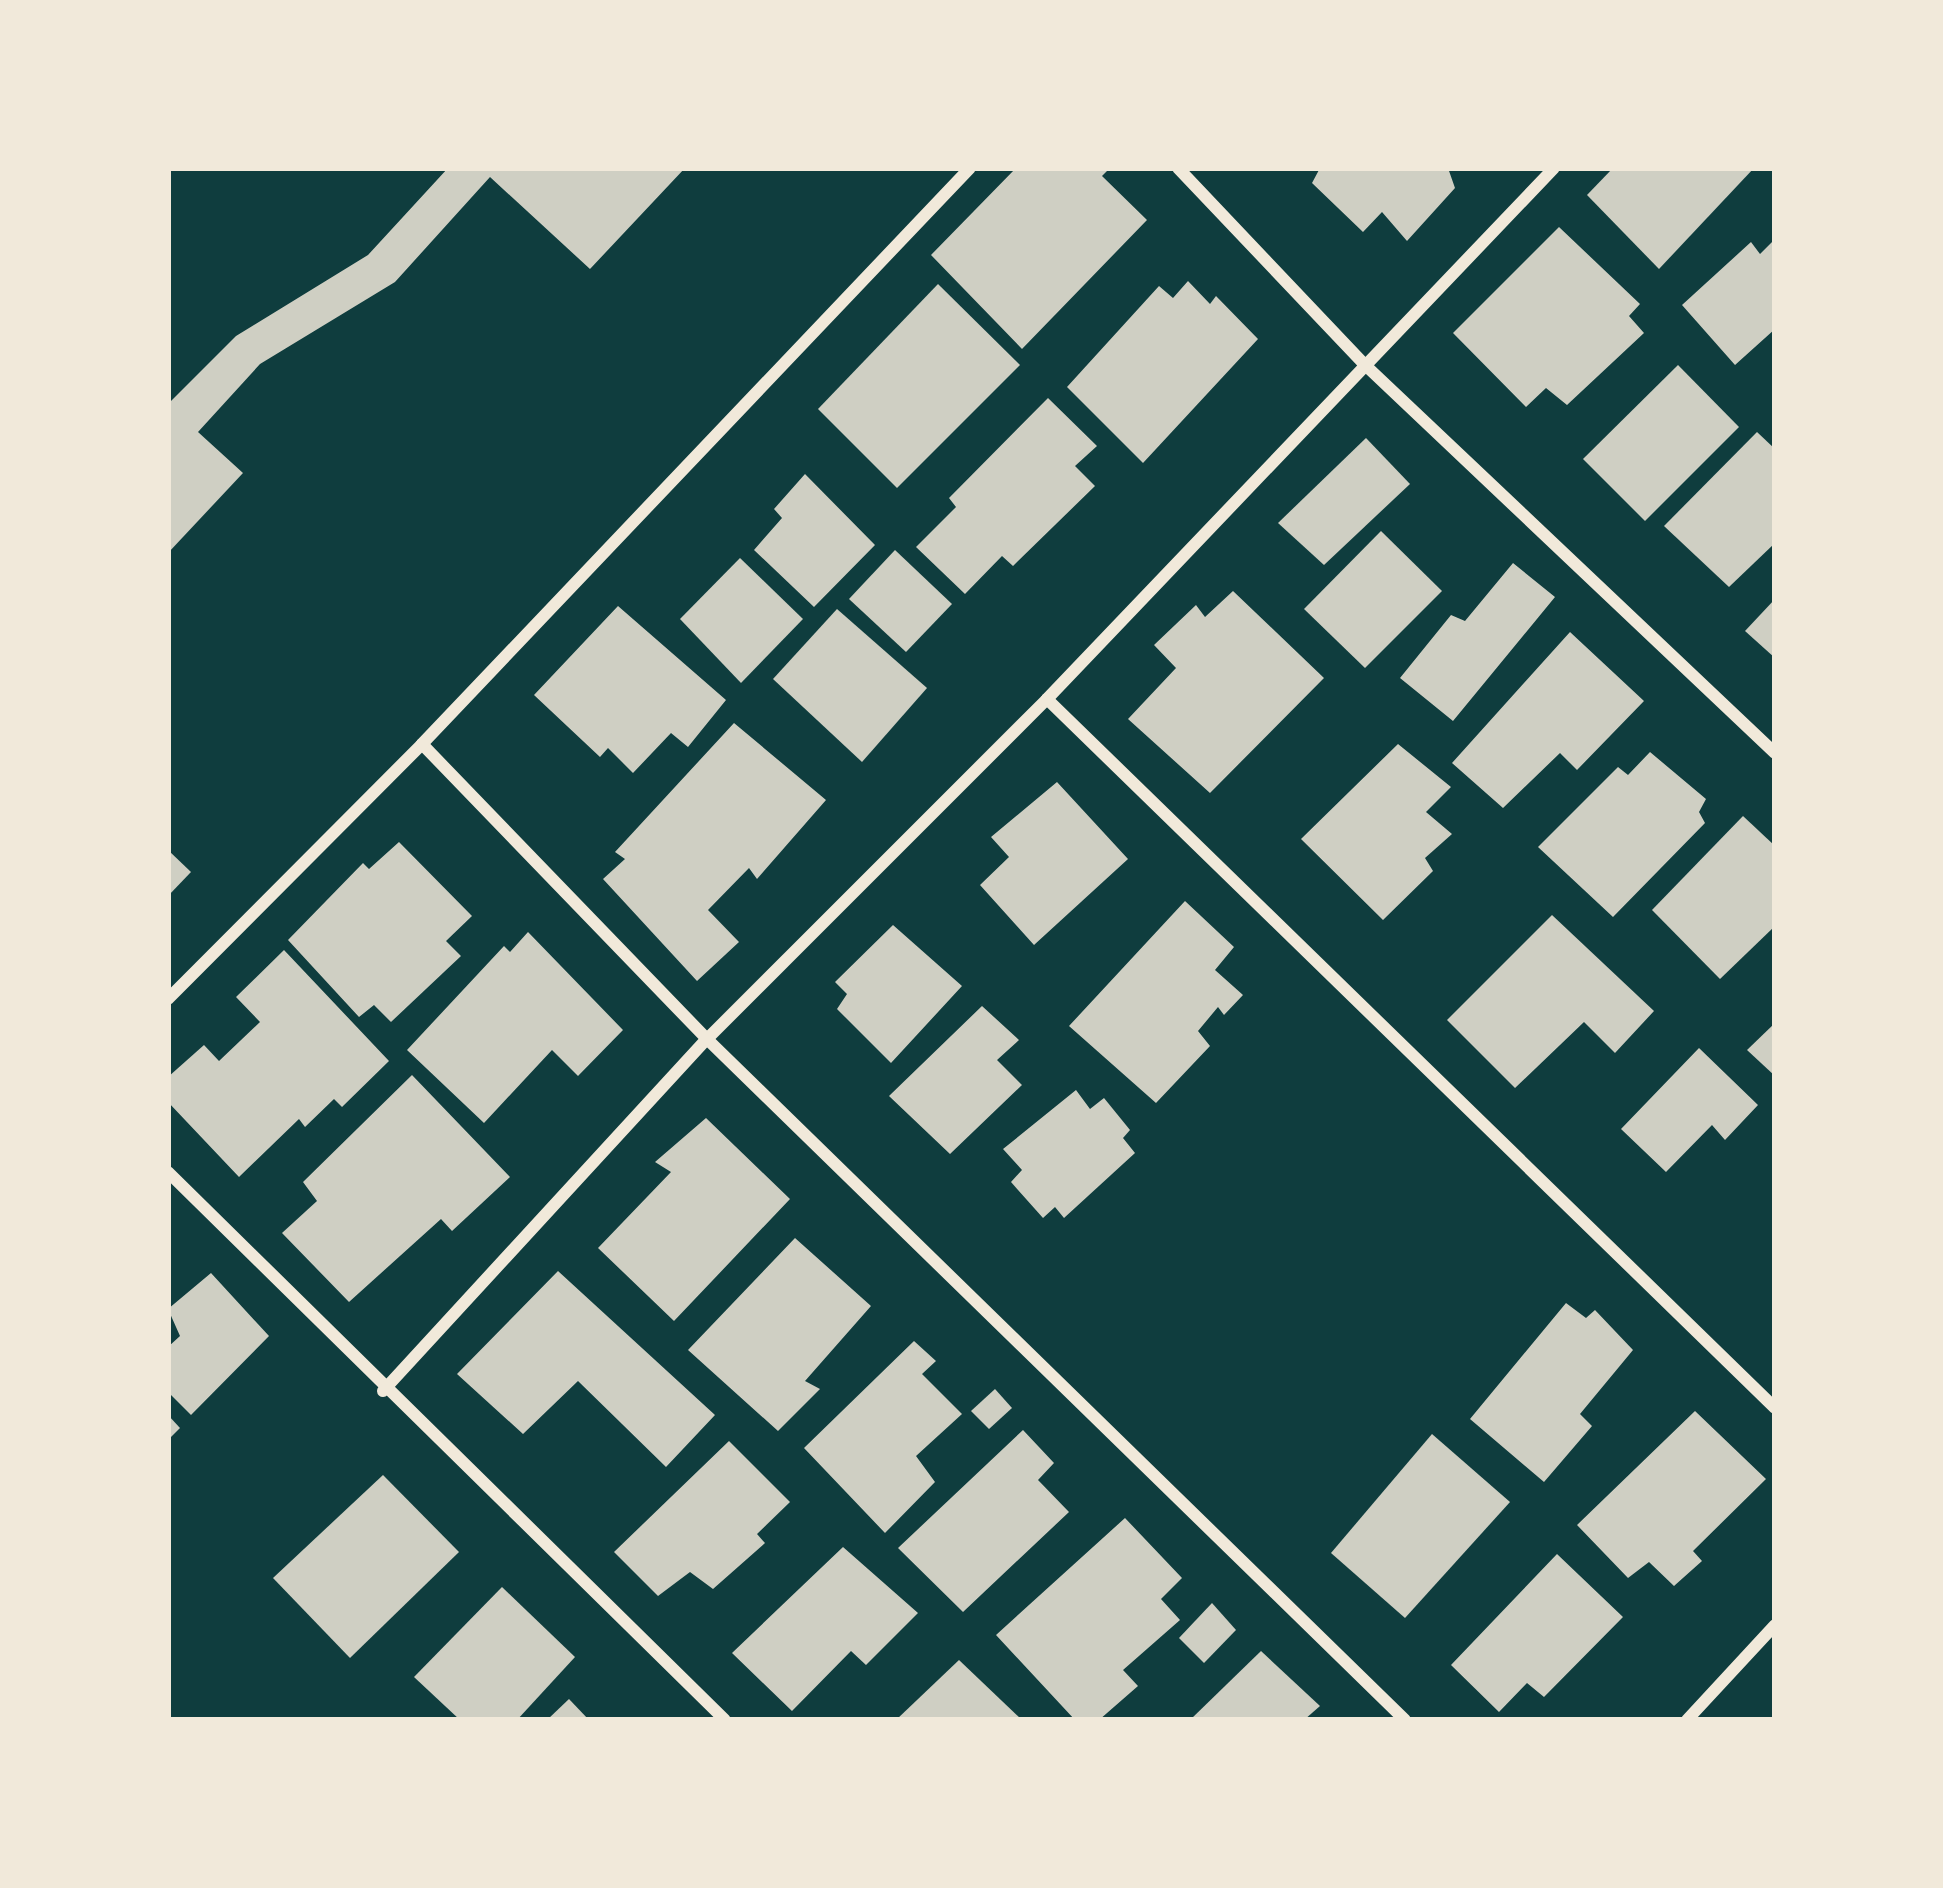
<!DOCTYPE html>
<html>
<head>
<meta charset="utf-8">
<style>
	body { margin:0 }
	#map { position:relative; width:1943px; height:1888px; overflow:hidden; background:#0f3d3e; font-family:Overpass,sans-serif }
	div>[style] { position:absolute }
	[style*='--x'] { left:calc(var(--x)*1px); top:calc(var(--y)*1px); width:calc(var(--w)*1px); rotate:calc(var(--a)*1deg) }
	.building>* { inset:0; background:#cfcfc3 }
	.minor>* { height:12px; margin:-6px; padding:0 6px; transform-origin:6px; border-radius:6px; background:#f1e9da }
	span { translate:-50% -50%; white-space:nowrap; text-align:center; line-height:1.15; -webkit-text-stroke:12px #f1e9da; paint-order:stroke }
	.frame { position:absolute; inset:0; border:171px solid #f1e9da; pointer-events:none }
</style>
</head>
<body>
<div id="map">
	<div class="building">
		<div style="clip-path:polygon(448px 168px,685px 168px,590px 269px,490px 177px,395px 282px,260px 364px,198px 432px,243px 473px,168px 553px,168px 404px,236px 336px,368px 255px)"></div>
		<div style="clip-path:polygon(1016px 168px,1110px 168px,1102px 176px,1147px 220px,1022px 349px,931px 255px)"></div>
		<div style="clip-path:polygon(1320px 168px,1448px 168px,1455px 188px,1407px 241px,1382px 212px,1363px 232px,1312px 183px)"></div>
		<div style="clip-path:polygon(1613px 168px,1754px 168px,1659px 269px,1587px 195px)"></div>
		<div style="clip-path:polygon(1559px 227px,1640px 304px,1629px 316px,1644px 333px,1567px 405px,1546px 388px,1526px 407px,1453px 333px)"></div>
		<div style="clip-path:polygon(1775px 239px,1775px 329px,1735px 365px,1682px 305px,1751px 242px,1760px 254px)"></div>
		<div style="clip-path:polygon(1188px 281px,1210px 304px,1216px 296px,1258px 339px,1143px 463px,1067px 387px,1159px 286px,1173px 298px)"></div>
		<div style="clip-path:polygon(938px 284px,1020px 365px,897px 488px,818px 409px)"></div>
		<div style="clip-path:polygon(1678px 365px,1739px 427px,1645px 521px,1583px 459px)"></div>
		<div style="clip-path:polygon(1048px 398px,1097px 446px,1075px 466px,1095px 486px,1013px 566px,1002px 556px,965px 594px,916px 547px,956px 507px,949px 498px)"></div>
		<div style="clip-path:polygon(1757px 432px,1775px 449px,1775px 543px,1729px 587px,1664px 526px)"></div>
		<div style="clip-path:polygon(1366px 438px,1410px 484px,1324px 565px,1278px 523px)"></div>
		<div style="clip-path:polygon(805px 474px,875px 545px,814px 607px,754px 550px,782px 518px,774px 509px)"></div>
		<div style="clip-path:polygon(1381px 531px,1442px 591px,1365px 668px,1304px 609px)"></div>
		<div style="clip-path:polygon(895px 550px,952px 604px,906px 652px,849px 599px)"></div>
		<div style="clip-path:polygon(740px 558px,803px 619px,741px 683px,680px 619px)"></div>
		<div style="clip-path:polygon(1513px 563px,1555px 597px,1453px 721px,1400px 678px,1451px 615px,1465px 621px)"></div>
		<div style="clip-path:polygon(1233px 591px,1324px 678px,1210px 793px,1128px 719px,1176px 668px,1154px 645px,1196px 605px,1205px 617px)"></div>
		<div style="clip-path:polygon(1775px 599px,1775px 658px,1745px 631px)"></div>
		<div style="clip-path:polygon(618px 606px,726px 700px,688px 747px,671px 733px,633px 773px,608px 748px,600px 757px,534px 695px)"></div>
		<div style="clip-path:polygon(837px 609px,927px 688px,862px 762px,773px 679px)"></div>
		<div style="clip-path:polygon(1570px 632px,1644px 701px,1577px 770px,1560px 753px,1503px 808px,1452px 763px)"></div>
		<div style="clip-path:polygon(734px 723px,826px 800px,757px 879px,749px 868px,708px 910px,739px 942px,697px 981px,603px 879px,625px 859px,615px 852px)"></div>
		<div style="clip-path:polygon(1398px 744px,1451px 787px,1426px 812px,1452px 834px,1425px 858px,1433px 871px,1383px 920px,1301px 839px)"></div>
		<div style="clip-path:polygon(1650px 752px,1706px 799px,1699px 812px,1705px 823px,1613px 917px,1538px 847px,1618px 767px,1628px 775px)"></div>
		<div style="clip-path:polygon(1057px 782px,1128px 859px,1034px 945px,980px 885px,1009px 857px,991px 837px)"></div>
		<div style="clip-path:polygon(1743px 816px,1775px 846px,1775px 926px,1720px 979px,1652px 910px)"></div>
		<div style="clip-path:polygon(399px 842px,472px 916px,446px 941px,461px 956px,391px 1022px,374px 1005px,359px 1017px,288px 940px,363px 863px,369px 869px)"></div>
		<div style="clip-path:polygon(168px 850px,191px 872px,168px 896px)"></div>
		<div style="clip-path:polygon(1185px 901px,1234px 947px,1215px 970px,1243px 995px,1224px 1015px,1218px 1007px,1198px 1031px,1210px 1046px,1156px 1103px,1069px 1026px)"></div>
		<div style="clip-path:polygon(1552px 915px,1654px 1011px,1615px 1053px,1584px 1022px,1515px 1088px,1447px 1020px)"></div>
		<div style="clip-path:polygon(893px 925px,962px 986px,891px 1063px,837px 1009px,847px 994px,835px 982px)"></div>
		<div style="clip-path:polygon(528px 932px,623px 1030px,578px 1076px,552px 1050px,484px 1123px,407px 1050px,504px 946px,510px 952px)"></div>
		<div style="clip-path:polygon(284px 950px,389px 1061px,342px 1107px,334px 1099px,305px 1127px,299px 1119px,239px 1177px,168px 1102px,168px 1077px,204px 1045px,219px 1061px,260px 1022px,236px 997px)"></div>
		<div style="clip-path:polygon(982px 1006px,1019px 1040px,997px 1060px,1022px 1085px,950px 1154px,889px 1096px)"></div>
		<div style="clip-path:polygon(1775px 1023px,1775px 1076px,1747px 1050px)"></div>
		<div style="clip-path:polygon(1699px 1048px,1758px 1105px,1725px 1140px,1712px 1125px,1666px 1172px,1621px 1129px)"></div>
		<div style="clip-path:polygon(412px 1075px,510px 1177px,452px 1231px,441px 1219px,349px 1302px,282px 1233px,317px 1201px,303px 1182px)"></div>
		<div style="clip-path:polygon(1076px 1090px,1090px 1109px,1104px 1098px,1130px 1130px,1123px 1138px,1135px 1153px,1064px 1218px,1055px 1207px,1043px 1218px,1011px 1182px,1022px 1170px,1003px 1149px)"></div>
		<div style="clip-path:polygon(706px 1118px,790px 1199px,674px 1321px,598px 1248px,671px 1172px,655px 1162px)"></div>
		<div style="clip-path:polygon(795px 1238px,871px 1306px,805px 1381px,820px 1389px,778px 1431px,688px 1350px)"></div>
		<div style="clip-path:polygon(558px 1271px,715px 1415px,666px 1467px,578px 1381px,523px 1434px,457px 1374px)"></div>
		<div style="clip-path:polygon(211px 1273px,269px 1336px,191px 1415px,168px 1392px,168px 1347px,180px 1336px,168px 1309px)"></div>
		<div style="clip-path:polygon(1566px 1303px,1586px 1318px,1595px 1310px,1633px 1350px,1580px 1414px,1592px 1426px,1544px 1482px,1470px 1419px)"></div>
		<div style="clip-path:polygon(914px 1341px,936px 1361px,922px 1374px,962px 1414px,916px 1456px,935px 1482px,885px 1533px,804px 1448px)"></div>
		<div style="clip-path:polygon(995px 1389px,1012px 1408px,989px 1429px,971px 1411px)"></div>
		<div style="clip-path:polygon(1695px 1411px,1766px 1479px,1693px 1551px,1702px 1561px,1674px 1586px,1649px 1562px,1628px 1578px,1577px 1525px)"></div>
		<div style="clip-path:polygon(168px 1415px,180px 1428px,168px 1440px)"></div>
		<div style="clip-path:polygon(1023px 1430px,1054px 1463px,1038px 1480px,1069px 1512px,963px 1612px,898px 1548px)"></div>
		<div style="clip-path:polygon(1432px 1434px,1510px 1502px,1405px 1618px,1331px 1553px)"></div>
		<div style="clip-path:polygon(729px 1441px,790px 1502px,757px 1534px,765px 1543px,713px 1589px,690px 1572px,658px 1596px,614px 1552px)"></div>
		<div style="clip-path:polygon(383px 1475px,459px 1552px,350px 1658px,273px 1578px)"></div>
		<div style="clip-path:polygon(1125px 1518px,1182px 1578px,1161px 1599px,1180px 1620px,1123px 1670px,1138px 1686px,1099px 1720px,1075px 1720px,996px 1635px)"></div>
		<div style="clip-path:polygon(843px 1547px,918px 1613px,866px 1665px,851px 1651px,792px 1711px,732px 1653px)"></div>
		<div style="clip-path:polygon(1557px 1554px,1623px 1617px,1544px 1697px,1527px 1683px,1499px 1712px,1451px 1665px)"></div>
		<div style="clip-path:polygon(502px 1587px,575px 1657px,517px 1720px,460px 1720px,414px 1677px)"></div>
		<div style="clip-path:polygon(1212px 1603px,1236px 1630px,1204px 1663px,1179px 1638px)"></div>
		<div style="clip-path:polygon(1261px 1651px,1320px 1706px,1304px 1720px,1190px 1720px)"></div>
		<div style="clip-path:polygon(959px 1660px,1022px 1720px,896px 1720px)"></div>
		<div style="clip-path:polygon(569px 1699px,589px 1720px,547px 1720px)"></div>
	</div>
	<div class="minor">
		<div style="--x:1178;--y:168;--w:269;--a:46.5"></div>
		<div style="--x:1363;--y:363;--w:567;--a:43.43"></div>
		<div style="--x:1047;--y:699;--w:1016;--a:44.24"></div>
		<div style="--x:422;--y:744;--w:410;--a:46"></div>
		<div style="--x:707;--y:1039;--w:975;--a:44.29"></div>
		<div style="--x:168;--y:999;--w:360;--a:-45.1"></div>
		<div style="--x:422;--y:744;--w:795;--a:-46.43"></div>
		<div style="--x:168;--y:1172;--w:781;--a:44.53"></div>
		<div style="--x:383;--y:1391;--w:478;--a:-47.4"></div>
		<div style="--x:707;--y:1039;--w:481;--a:-45"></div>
		<div style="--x:1047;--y:699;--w:734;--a:-46.32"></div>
		<div style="--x:1687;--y:1720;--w:129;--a:-47.2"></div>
	</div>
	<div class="frame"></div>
</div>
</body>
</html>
